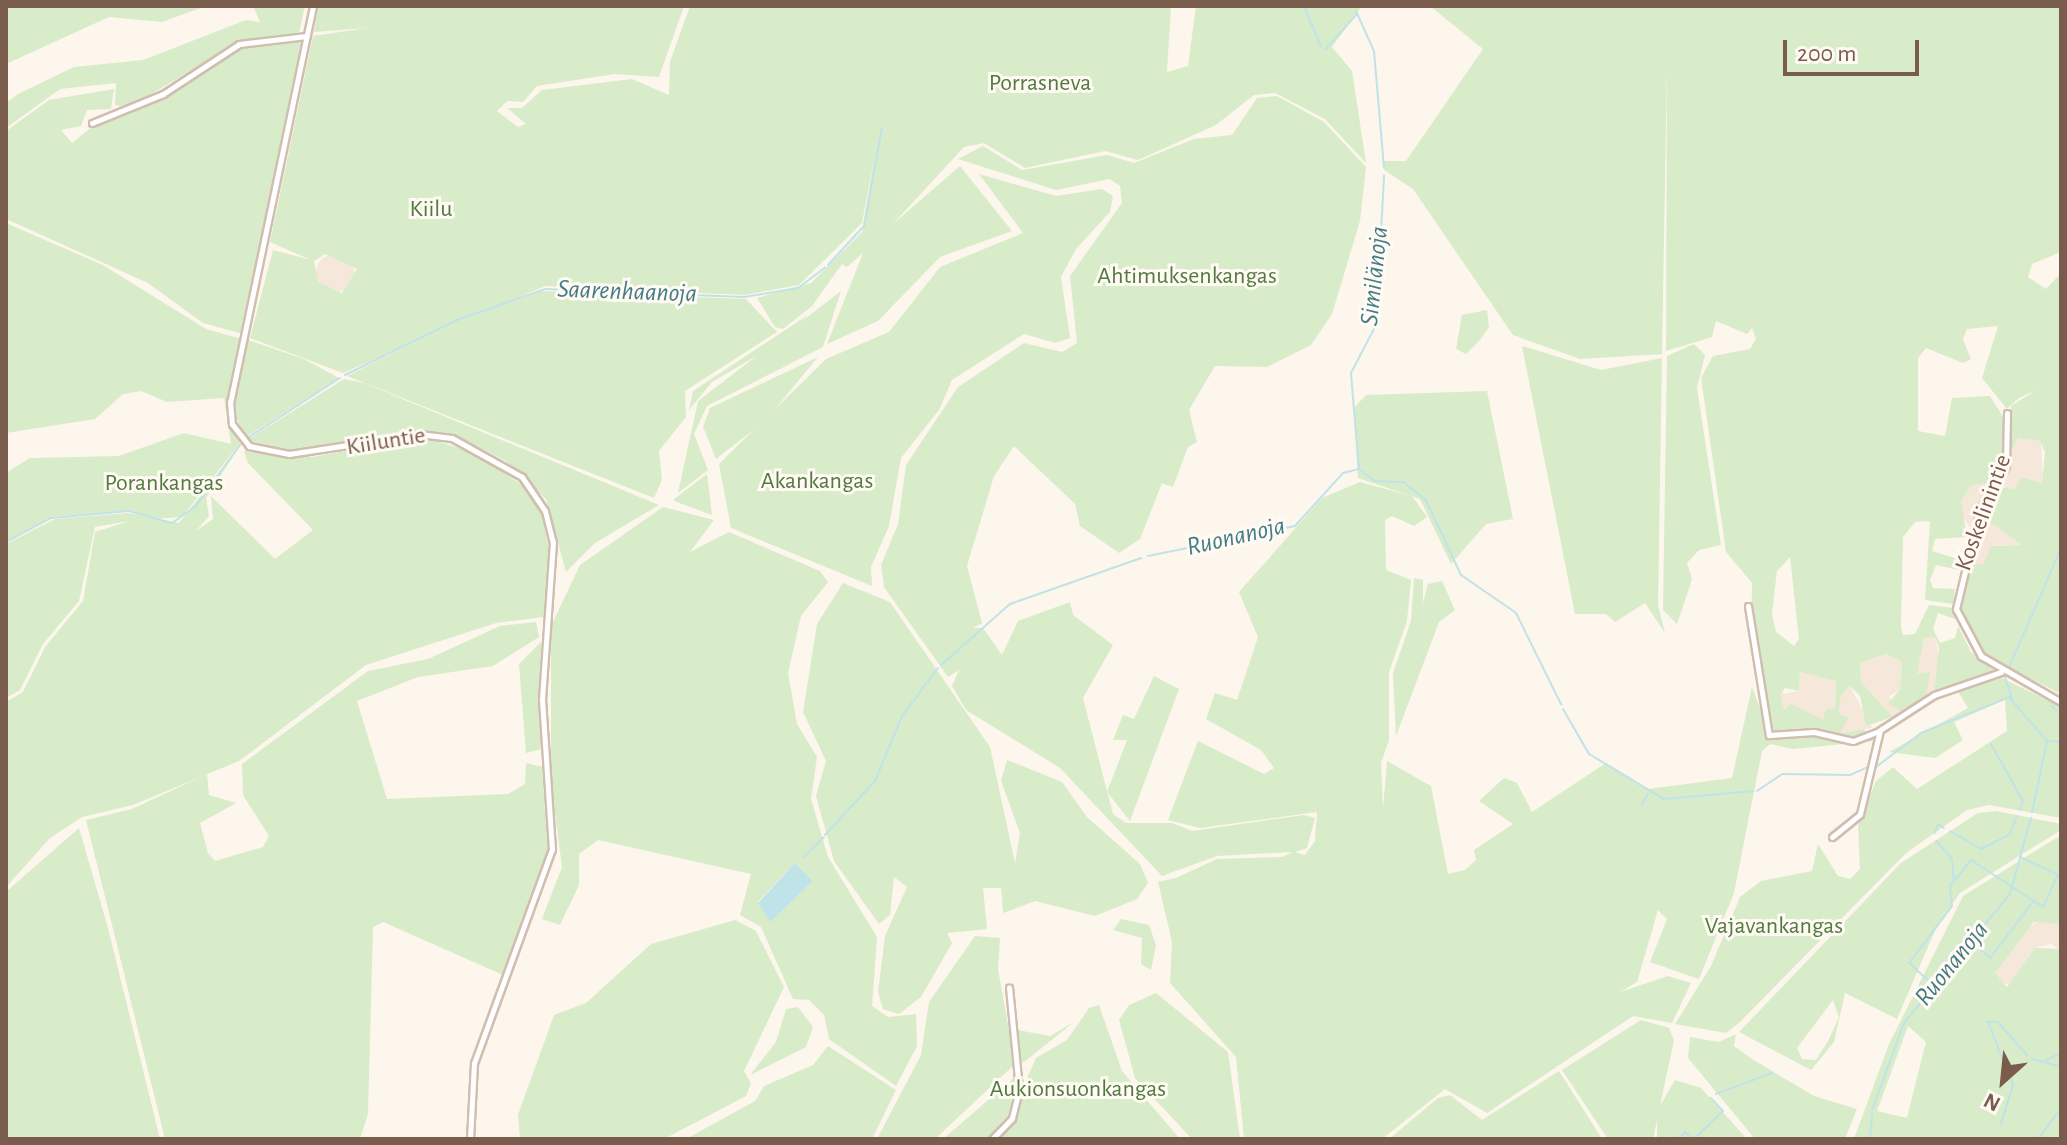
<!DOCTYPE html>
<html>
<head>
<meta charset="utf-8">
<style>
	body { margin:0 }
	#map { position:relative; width:2067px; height:1145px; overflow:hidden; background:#fdf6ec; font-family:"Alegreya Sans",sans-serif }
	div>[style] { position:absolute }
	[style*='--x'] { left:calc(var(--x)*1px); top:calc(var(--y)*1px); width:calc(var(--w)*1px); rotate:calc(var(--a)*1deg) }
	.residential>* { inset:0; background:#f5e8da }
	.round { border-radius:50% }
	.green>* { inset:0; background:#d8ecc9 }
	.water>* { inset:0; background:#bfe3e8 }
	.stream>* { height:2px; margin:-1px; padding:0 1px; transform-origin:1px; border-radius:1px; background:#bfe3e8 }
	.roads { filter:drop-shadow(2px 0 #d1beb0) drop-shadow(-2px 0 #d1beb0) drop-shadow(0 2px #d1beb0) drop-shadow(0 -2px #d1beb0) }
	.minor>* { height:5px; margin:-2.5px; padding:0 2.5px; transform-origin:2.5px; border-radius:2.5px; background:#fff }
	span { translate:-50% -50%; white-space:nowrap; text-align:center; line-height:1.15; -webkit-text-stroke:6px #fffaf3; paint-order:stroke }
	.park-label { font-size:24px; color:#537a41 }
	.street-label { font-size:24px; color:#7a5c4d }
	.water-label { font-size:26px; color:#437c86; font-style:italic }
	.frame { position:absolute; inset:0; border:8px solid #7a5c4d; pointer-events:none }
	.north { position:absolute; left:1963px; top:1041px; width:80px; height:80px; -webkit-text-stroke:6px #fffaf3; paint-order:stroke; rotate:207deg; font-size:22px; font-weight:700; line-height:32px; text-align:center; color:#7a5c4d }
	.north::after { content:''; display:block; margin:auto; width:28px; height:36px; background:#7a5c4d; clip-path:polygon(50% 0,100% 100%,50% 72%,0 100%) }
	.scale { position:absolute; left:1783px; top:40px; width:136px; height:36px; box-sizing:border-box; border:4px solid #7a5c4d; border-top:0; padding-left:10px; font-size:24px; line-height:28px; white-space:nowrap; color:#7a5c4d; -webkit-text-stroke:6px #fffaf3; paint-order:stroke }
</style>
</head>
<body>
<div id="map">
	<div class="residential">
		<div class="round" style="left:316px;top:254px;width:38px;height:38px"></div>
		<div style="clip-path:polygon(2018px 438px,2041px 441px,2043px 483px,2021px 478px,2015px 489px,1995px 486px)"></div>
		<div style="clip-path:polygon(1991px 483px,1979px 502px,1970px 528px,1959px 511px,1961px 501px,1972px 485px)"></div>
		<div style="clip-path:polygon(1993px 524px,2022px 545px,1996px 545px,1983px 566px,1966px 563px,1977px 526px)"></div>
		<div style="clip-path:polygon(1935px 636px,1939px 657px,1934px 694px,1926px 697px,1916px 675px,1923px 639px)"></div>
		<div style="clip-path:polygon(1886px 654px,1902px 662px,1900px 689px,1889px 697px,1903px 712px,1893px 717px,1861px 682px,1859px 663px)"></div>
		<div style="clip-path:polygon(1800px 672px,1836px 681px,1835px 710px,1823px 720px,1784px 710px,1781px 694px,1799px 691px)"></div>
		<div style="clip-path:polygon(1850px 686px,1872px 728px,1878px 727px,1839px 733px,1849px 717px,1839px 714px,1841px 696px)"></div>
		<div style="clip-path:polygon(2061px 914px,2061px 998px,2059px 950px,2051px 944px,2035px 948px,2012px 983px,1999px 985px,1995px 973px,2016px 939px,2040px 919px,2061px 924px)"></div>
	</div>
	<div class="green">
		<div style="clip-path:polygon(6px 6px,206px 6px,162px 22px,109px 17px,6px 64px)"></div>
		<div style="clip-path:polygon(253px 6px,305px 6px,299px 33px,241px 40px,128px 108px,115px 105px,116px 83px,60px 89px,6px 128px,6px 103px,18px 94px,74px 67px,143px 60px,246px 20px,260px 22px)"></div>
		<div style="clip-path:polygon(evenodd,318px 6px,684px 6px,659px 77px,615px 74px,537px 86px,523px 102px,507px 101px,497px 111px,518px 127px,526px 124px,507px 108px,522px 108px,542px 90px,632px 79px,669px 95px,670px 62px,690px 6px,1171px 6px,1167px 72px,1188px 66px,1196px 6px,1362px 6px,1332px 47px,1352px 71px,1366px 163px,1325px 119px,1275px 93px,1254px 95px,1216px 125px,1138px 160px,1105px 151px,1025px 168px,984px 143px,964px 147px,879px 239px,847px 267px,842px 264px,812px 306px,783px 329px,775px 327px,757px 298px,811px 283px,862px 232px,874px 160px,862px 223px,799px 285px,745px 295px,545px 286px,343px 373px,250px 338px,273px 250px,311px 260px,270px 242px,313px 36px,367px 28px,314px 32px,318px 6px,325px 254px,357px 269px,342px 293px,318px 282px,314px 261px,325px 254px)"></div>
		<div style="clip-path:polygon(evenodd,1430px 6px,2061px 6px,2061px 252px,2032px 264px,2028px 277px,2046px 289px,2061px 273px,2061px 694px,1979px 652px,1959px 611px,1966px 563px,1983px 565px,1991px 546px,2022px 545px,1993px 524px,1977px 526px,1988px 498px,1995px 486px,2015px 489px,2021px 477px,2042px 483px,2045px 452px,2040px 441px,2018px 438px,2010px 454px,2011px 406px,2037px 390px,2019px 398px,2007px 409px,1982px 378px,1998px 326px,1967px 329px,1963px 339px,1971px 359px,1963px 363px,1926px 348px,1918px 358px,1918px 431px,1945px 436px,1952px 398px,1990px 396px,2004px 418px,2001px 465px,1991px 483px,1972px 485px,1961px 501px,1967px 537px,1935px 539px,1932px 551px,1961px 560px,1959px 570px,1936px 565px,1930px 580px,1933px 588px,1955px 589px,1953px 604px,1925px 600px,1930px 521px,1915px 522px,1903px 537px,1901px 626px,1903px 635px,1915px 634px,1929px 605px,1953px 608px,1955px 619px,1938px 613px,1933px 629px,1940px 643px,1955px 638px,1958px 626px,1971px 652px,1995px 672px,1934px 694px,1939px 647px,1935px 637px,1924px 638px,1917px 674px,1930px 672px,1926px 697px,1903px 712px,1888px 704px,1900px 689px,1902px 662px,1886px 654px,1860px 663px,1861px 682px,1893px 717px,1866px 726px,1860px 696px,1850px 686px,1841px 696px,1839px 714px,1849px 717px,1840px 733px,1864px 729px,1874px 741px,1793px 749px,1770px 744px,1762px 751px,1734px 893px,1699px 979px,1650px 962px,1667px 919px,1658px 910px,1637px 982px,1620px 992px,1668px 976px,1691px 983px,1672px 1023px,1633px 1016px,1487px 1113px,1445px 1089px,1382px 1139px,1244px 1139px,1236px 1057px,1170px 983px,1172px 942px,1158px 882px,1176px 878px,1217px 859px,1282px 857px,1293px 852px,1217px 856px,1162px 876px,1060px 768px,966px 710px,952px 686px,959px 670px,948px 677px,884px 587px,881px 565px,898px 524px,906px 465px,958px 387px,1024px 343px,1062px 352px,1077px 343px,1070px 276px,1122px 203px,1120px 186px,1110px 179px,1056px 190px,958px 159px,983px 146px,1022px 170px,1107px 155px,1134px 163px,1194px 139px,1232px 135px,1257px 98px,1277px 96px,1324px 122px,1366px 167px,1360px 221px,1332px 314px,1311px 345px,1267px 367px,1215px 366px,1189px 410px,1197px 442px,1188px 447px,1173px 487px,1162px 483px,1140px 539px,1119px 553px,1080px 526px,1075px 504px,1014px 446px,994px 476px,967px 566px,982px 623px,973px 628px,983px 628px,1002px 655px,1018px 621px,1070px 602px,1073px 615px,1113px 645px,1083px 698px,1113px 814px,1126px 823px,1172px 823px,1192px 831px,1304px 815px,1315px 818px,1307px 848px,1295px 852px,1305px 855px,1315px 841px,1317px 812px,1200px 828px,1168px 820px,1198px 741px,1264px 774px,1274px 768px,1261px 750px,1206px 719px,1215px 693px,1237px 700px,1258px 637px,1239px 592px,1322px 498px,1360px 482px,1412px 496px,1427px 517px,1414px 526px,1392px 516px,1385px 520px,1386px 570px,1411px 580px,1407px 621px,1389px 672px,1389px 740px,1381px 763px,1383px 809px,1387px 761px,1431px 786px,1448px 874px,1465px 870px,1476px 860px,1474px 850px,1513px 824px,1479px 801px,1504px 778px,1517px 783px,1532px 812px,1606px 763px,1648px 789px,1732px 778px,1752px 687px,1764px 719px,1762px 668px,1751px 641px,1752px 583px,1726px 552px,1701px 378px,1713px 356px,1750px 349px,1756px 339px,1752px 328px,1747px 334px,1716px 321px,1712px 337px,1666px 351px,1667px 64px,1662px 354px,1580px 359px,1513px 335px,1413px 189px,1384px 170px,1384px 161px,1406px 161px,1483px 49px,1430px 6px,1790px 557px,1799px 639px,1794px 646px,1776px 632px,1772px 614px,1777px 571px,1790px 557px,1430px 6px,1800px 672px,1836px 681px,1835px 709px,1826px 709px,1823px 720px,1791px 704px,1784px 710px,1781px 694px,1785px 688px,1799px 691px,1800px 672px)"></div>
		<div style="clip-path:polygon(303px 38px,243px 334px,203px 323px,148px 283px,6px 219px,6px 131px,49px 100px,114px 89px,111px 109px,87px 110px,81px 126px,61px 130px,72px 143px,108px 114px,164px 95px,243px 44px)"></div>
		<div style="clip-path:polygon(960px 166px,1012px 231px,940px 257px,878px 321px,827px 344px,865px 248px)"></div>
		<div style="clip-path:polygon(979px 174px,1056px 196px,1102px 189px,1113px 196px,1110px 212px,1076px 249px,1061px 277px,1070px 338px,1055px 343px,1024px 334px,952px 380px,939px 410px,901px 458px,889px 526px,871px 567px,872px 586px,731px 528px,719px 464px,826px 359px,889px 332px,940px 267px,1023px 233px)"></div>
		<div style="clip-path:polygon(6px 223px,103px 265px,206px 329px,242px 339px,226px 415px,240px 443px,182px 517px,153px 519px,130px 510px,51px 517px,6px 541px,6px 473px,30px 458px,119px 456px,184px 433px,231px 444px,224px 398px,167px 402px,141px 391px,123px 394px,95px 419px,6px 433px)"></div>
		<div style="clip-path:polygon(541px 291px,746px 299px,777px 332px,685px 391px,686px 417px,659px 451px,662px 480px,654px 498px,347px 376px,457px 321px)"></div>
		<div style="clip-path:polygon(841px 291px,823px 347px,707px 406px,694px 434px,708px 470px,678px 493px,698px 401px)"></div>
		<div style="clip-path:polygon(1487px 310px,1489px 327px,1480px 340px,1466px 354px,1456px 349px,1462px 315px)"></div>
		<div style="clip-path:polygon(808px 315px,777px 344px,712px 382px,689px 410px,693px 391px)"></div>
		<div style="clip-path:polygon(248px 340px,304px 359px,339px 378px,244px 438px,233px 407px)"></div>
		<div style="clip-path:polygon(1694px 344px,1705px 355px,1697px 388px,1721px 545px,1699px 550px,1687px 563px,1692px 579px,1677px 624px,1663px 610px,1667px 356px)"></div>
		<div style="clip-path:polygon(1522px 346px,1601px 370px,1662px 358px,1658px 605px,1665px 633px,1645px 603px,1615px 622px,1606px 614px,1575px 614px)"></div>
		<div style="clip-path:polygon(818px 357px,765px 421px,716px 459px,703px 427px,710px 408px)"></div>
		<div style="clip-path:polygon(344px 379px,364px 383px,659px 505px,595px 543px,566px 572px,546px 499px,506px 461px,467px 441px,417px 431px,288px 451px,247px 440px)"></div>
		<div style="clip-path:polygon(1487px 391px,1513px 519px,1486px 524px,1451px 564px,1420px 499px,1358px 478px,1354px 408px,1366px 395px)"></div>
		<div style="clip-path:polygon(424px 437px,478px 454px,526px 488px,542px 514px,551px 561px,544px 617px,496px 623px,366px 665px,239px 761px,133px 805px,82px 817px,50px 838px,6px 887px,6px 702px,23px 692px,45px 647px,83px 601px,95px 532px,129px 521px,95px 527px,79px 601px,43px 644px,20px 690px,6px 698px,6px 544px,55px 519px,128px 513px,179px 523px,241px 444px,206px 498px,209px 516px,196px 531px,213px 519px,211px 496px,275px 559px,313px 530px,248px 463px,244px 451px,312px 457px)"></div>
		<div style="clip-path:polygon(707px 474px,712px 515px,674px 501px,674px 499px)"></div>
		<div style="clip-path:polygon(evenodd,663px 507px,714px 520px,690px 552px,729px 532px,820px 571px,828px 582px,801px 616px,788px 673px,797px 724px,817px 757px,811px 799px,828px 857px,877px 937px,872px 1006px,888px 1017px,916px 1014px,917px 1046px,896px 1086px,829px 1039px,824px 1015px,809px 1000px,793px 999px,761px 927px,740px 915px,751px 874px,598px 840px,579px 854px,579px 885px,560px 925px,542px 919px,562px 867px,551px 781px,551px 626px,580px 565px,663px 507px,795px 863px,813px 881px,770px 921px,758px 902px,795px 863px)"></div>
		<div style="clip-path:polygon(1414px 578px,1423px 580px,1423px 603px,1428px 584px,1442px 581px,1455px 610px,1439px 622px,1396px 736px,1393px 673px,1411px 621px)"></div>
		<div style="clip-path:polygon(843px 583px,890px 602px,990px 747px,1015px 863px,1020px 833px,1001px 781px,1007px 760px,1062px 782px,1087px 817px,1140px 864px,1148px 883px,1137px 899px,1095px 916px,1035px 901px,1003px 913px,1001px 888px,983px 888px,987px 929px,947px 933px,952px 943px,921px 997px,899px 1014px,883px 1009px,878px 992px,885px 936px,907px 887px,894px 877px,890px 915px,879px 924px,834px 861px,816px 796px,826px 761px,803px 712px,817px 624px)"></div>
		<div style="clip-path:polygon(536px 622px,539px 637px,493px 666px,418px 677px,357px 701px,387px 799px,508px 794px,525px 784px,526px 763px,542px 767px,548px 854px,503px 975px,383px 922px,373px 927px,368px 1114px,360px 1139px,165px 1139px,86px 820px,132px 809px,207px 774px,209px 795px,236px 803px,200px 823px,208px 853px,215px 861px,263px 847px,269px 836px,243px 795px,242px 764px,368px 671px,428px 659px,500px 626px)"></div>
		<div style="clip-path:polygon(541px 642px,541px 749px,526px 753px,519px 664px)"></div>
		<div style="clip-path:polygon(1154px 676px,1179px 689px,1130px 821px,1107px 792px,1127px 740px,1113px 740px,1123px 715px,1134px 719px)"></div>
		<div style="clip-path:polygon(2002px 678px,2061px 707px,2061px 818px,1989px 805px,1967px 810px,1906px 853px,1739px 1023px,1726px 1033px,1675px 1024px,1711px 966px,1740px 897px,1761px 881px,1812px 871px,1818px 844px,1838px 876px,1850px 879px,1860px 869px,1858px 826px,1876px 781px,1893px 767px,1917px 789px,2007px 731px,2005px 700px,1954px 722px,1963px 740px,1935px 758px,1889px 752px,1968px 708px,1957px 690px)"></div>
		<div style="clip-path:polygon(evenodd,1996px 811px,2061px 824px,2061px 830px,1960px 893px,1937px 926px,1897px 1019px,1845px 993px,1834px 1042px,1811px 1070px,1739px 1032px,1901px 863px,1978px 813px,1996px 811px,1833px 1000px,1839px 1017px,1828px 1041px,1816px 1060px,1802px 1059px,1797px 1048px,1833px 1000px)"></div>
		<div style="clip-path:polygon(79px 828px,108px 928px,160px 1139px,6px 1139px,6px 892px)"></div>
		<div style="clip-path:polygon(evenodd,2061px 835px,2061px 924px,2034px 922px,1995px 973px,2007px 987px,2035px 948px,2059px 949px,2061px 1139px,1854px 1139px,1889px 1044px,1963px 896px,2061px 835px,1908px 1026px,1926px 1042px,1907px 1118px,1877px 1111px,1908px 1026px)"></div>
		<div style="clip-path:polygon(1121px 919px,1149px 925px,1156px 945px,1151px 970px,1141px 964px,1142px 938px,1113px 930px)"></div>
		<div style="clip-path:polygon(735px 920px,756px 931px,784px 987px,744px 1071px,751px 1083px,746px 1096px,664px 1139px,520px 1139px,518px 1115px,554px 1015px,586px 1003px,651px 944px)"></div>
		<div style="clip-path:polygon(975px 936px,1000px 938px,998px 969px,1015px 1064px,935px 1139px,877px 1139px,921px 1055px,929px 1002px)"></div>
		<div style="clip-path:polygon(1156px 993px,1228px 1052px,1240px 1139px,1192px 1139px,1135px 1078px,1119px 1020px,1129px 1005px)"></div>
		<div style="clip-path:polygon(1099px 1005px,1122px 1071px,1180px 1139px,1000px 1139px,1036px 1058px,1067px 1040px,1089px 1008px)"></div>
		<div style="clip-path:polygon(798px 1007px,813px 1027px,806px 1047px,750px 1075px,776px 1042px,786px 1009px)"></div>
		<div style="clip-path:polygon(1641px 1020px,1669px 1028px,1674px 1040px,1653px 1139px,1608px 1139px,1562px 1070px)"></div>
		<div style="clip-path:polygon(1074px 1022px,1024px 1062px,1021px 1061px,1017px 1030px,1050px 1036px)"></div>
		<div style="clip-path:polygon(1736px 1034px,1734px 1046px,1752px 1059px,1814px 1096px,1857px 1109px,1845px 1139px,1755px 1139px,1688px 1058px,1690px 1037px,1719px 1042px)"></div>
		<div style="clip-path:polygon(828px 1046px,896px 1090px,872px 1139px,686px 1139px,755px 1101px,764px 1086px,813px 1065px)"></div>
		<div style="clip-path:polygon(1559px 1071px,1602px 1139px,1389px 1139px,1438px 1098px,1450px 1095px,1482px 1120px)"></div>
		<div style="clip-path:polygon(1016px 1076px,1009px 1114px,987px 1139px,943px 1139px)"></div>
		<div style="clip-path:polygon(1675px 1080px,1701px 1088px,1747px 1139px,1657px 1139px,1657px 1111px)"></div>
	</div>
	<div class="water">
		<div style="clip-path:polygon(795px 863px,813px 881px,770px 922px,758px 903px)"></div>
	</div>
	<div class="stream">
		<div style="--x:1304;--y:6;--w:44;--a:67.5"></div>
		<div style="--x:1356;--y:11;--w:44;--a:65.8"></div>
		<div style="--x:1374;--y:51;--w:117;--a:85.1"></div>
		<div style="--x:1325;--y:50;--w:47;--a:-48.5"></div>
		<div style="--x:828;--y:265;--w:53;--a:-47.3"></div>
		<div style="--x:864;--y:226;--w:100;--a:-79.6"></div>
		<div style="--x:345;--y:375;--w:125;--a:-26.2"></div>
		<div style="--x:457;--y:320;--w:93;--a:-19.4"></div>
		<div style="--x:545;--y:289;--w:199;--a:2.3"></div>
		<div style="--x:744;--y:297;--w:55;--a:-9.5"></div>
		<div style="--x:798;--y:288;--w:34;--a:-37"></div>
		<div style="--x:246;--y:439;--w:112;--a:-33"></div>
		<div style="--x:1359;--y:469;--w:96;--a:-94.8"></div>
		<div style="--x:1351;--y:373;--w:54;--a:-62.5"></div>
		<div style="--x:1376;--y:325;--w:150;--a:-86.9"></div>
		<div style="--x:6;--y:542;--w:51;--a:-28.1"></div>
		<div style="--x:51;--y:518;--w:78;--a:-5.1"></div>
		<div style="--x:129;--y:511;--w:45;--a:15.6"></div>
		<div style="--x:172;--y:523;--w:28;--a:-35"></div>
		<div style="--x:195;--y:507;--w:77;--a:-54"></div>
		<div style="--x:1148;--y:556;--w:150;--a:-11.5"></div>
		<div style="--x:1295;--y:526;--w:72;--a:-47.8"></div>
		<div style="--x:1343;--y:473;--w:16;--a:-14"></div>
		<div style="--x:1359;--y:469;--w:20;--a:37"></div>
		<div style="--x:1375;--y:481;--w:28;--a:2"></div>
		<div style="--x:1403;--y:482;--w:29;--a:38"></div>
		<div style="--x:1426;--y:500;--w:83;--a:65"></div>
		<div style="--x:1461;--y:575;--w:67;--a:34.6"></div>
		<div style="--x:1516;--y:613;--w:102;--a:63.7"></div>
		<div style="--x:941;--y:665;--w:92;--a:-41.5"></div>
		<div style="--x:1010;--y:604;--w:139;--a:-19.3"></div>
		<div style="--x:2008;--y:670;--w:133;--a:-66.5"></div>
		<div style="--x:2005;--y:677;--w:23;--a:72"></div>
		<div style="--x:2051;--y:706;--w:12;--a:35"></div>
		<div style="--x:1563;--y:709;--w:52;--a:60"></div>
		<div style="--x:1589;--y:754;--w:87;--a:31"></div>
		<div style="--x:1664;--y:799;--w:90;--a:-5.1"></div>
		<div style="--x:2047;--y:741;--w:14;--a:4"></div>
		<div style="--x:1991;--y:744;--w:65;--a:60.7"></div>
		<div style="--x:2023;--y:801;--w:9;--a:111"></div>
		<div style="--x:1876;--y:767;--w:56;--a:-37.1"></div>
		<div style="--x:1921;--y:733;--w:95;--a:-22.2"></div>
		<div style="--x:2009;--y:697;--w:58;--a:49.2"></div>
		<div style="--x:2047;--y:741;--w:73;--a:101.9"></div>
		<div style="--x:1757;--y:791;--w:30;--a:-34"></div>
		<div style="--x:1782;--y:774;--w:68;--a:0.8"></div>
		<div style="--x:1850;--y:775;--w:20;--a:-24"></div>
		<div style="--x:1641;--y:806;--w:14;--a:-60"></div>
		<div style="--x:1950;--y:831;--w:36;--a:30"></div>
		<div style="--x:1981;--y:849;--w:33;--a:-27"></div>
		<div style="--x:2010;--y:834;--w:19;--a:-69"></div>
		<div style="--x:1935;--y:833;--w:9;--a:-72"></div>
		<div style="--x:1938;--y:824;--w:7;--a:34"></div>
		<div style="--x:825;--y:835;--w:74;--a:-47.2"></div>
		<div style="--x:875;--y:781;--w:70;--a:-67.4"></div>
		<div style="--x:902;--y:716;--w:60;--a:-53.1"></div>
		<div style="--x:1936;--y:841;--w:24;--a:48"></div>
		<div style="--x:1952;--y:859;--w:21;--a:85"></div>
		<div style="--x:804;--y:857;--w:28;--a:-45"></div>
		<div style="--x:2020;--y:857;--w:45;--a:24.9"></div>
		<div style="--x:1973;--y:943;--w:23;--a:41"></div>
		<div style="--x:1990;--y:958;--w:71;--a:-52.5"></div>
		<div style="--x:1934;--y:986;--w:34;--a:-137"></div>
		<div style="--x:1909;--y:963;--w:71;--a:-53"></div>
		<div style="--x:1952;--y:906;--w:20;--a:-96"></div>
		<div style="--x:1950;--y:886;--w:33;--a:-51"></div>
		<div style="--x:1971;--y:860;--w:86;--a:33.1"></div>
		<div style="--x:2043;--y:907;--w:35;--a:-65"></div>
		<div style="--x:2032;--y:1059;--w:30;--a:15"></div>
		<div style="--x:2046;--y:1060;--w:17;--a:-25"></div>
		<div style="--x:1716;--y:1094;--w:60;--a:-20.6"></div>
		<div style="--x:1872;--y:1110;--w:93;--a:-69.8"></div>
		<div style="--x:1904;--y:1023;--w:167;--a:-50.6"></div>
		<div style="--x:2010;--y:894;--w:79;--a:-74.6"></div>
		<div style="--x:2001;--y:1124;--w:41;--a:-72.9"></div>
		<div style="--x:2013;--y:1085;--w:68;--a:-111.6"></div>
		<div style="--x:1988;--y:1022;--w:10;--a:0"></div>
		<div style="--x:1998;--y:1022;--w:44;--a:48.7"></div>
		<div style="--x:1678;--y:1139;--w:10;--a:-45"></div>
		<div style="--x:1685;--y:1132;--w:10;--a:45"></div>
		<div style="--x:1694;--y:1139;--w:40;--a:-44"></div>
		<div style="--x:1723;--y:1111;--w:18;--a:-133"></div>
		<div style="--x:1870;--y:1139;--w:25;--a:-85"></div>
		<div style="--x:2038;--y:1139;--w:39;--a:-53"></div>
	</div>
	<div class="roads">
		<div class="minor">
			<div style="--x:313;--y:6;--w:405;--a:101.8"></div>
			<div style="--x:230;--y:402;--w:22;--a:85"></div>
			<div style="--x:232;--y:424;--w:28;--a:52"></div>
			<div style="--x:249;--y:446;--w:41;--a:11.3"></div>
			<div style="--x:289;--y:454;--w:132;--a:-8.7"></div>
			<div style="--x:419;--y:434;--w:33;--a:7"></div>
			<div style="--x:452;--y:438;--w:80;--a:29.1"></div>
			<div style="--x:522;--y:477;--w:41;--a:55.9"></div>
			<div style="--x:545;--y:511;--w:32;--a:76"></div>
			<div style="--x:553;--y:542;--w:157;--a:94"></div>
			<div style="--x:542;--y:699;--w:150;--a:86.2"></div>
			<div style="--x:552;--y:849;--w:228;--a:110"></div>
			<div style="--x:474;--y:1063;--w:76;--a:93"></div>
			<div style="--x:92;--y:123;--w:77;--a:-22.2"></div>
			<div style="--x:163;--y:94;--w:91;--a:-33.3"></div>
			<div style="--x:239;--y:44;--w:68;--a:-6.7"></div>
			<div style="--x:2007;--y:413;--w:53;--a:91.1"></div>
			<div style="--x:2006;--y:466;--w:50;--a:121.2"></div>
			<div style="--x:1980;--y:509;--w:103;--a:103.5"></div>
			<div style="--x:1956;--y:609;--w:53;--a:62"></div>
			<div style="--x:1981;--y:656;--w:92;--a:29.9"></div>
			<div style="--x:1748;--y:606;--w:131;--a:80.8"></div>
			<div style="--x:1769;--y:735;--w:45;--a:-3.8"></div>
			<div style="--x:1814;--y:732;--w:40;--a:13"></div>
			<div style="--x:1853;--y:741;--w:28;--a:-21"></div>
			<div style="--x:1832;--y:837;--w:36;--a:-39"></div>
			<div style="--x:1860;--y:814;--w:86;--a:-76.6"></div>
			<div style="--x:1880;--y:730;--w:64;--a:-32.9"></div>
			<div style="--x:1934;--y:695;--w:71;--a:-18.9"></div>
			<div style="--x:992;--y:1139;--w:29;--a:-46"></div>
			<div style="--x:1012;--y:1118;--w:30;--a:-76"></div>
			<div style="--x:1019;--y:1089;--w:102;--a:-95.6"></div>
		</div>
	</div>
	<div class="park-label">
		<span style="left:1040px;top:84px">Porrasneva</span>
		<span style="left:431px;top:210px">Kiilu</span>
		<span style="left:1187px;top:277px">Ahtimuksenkangas</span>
		<span style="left:817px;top:482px">Akankangas</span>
		<span style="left:164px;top:484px">Porankangas</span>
		<span style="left:1774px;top:927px">Vajavankangas</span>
		<span style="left:1078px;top:1090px">Aukionsuonkangas</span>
	</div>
	<div class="street-label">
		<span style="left:386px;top:442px;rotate:-9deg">Kiiluntie</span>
		<span style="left:1984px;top:513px;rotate:-70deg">Koskelinintie</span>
	</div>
	<div class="water-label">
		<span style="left:1375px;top:276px;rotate:-84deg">Similänoja</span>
		<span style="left:627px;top:292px;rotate:2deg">Saarenhaanoja</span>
		<span style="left:1236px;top:537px;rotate:-13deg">Ruonanoja</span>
		<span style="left:1952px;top:964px;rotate:-51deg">Ruonanoja</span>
	</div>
	<div class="frame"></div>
	<div class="north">N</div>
	<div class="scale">200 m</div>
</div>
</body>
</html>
